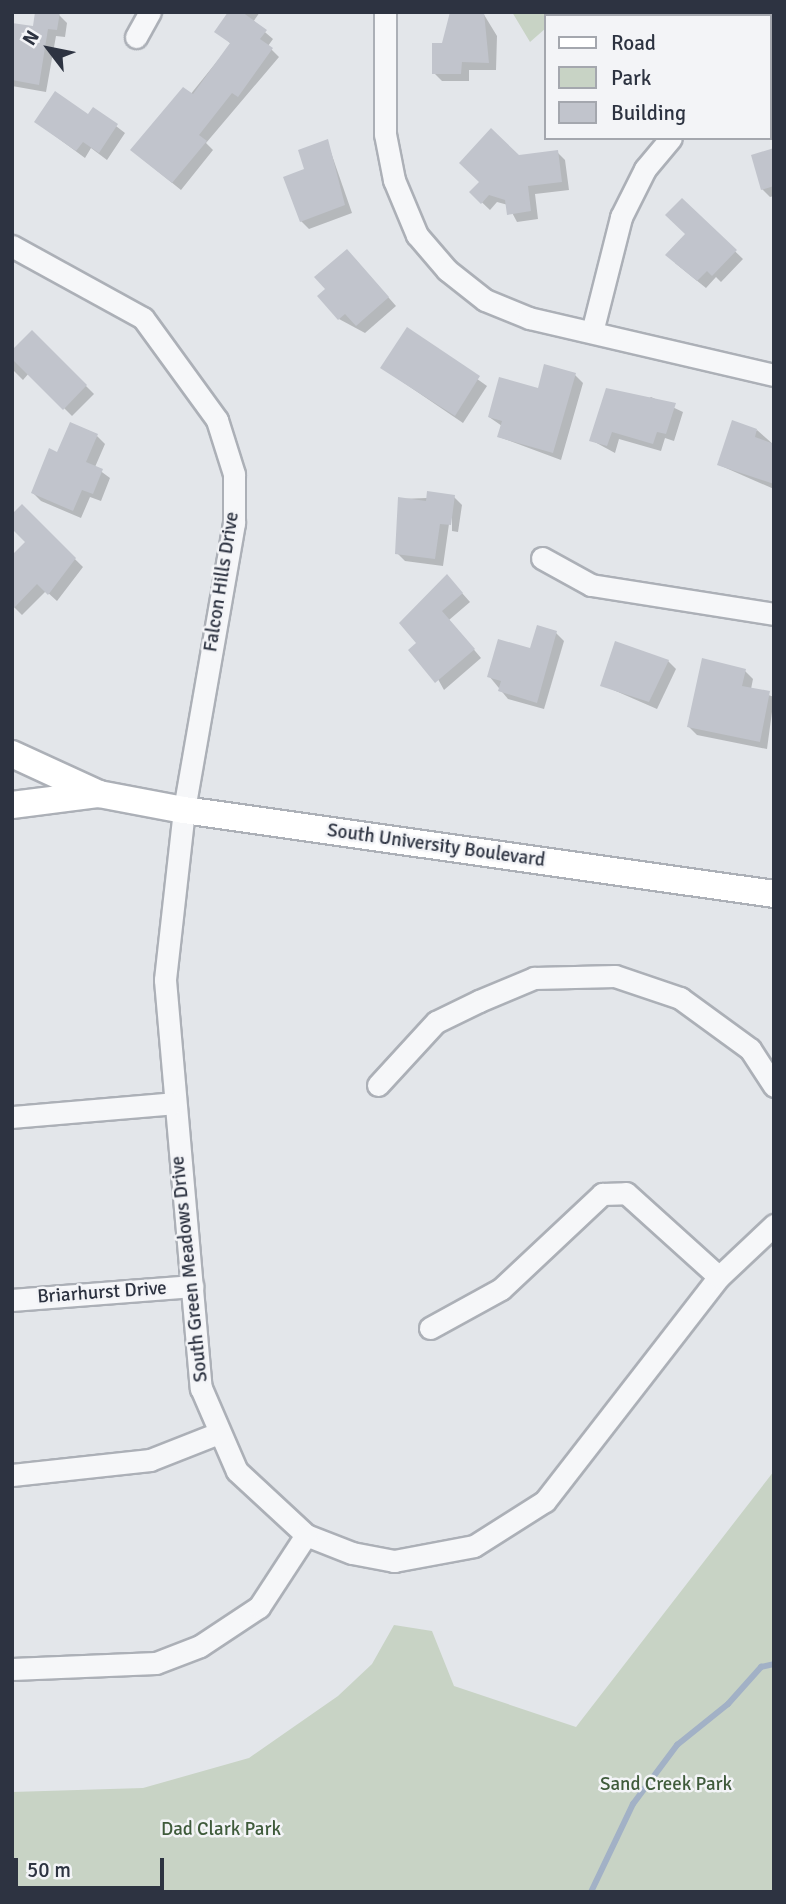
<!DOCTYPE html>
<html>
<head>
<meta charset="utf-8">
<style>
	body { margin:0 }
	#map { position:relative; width:786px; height:1904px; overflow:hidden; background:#e3e6ea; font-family:Signika,sans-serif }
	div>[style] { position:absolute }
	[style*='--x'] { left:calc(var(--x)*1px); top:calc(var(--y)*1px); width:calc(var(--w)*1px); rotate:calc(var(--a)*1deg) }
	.green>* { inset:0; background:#c8d3c5 }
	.shadow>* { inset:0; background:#0003 }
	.stream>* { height:6px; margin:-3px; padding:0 3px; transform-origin:3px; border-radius:3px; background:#a2b1c6 }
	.building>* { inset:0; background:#c1c4cc }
	.roads { filter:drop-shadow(2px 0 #acb0b7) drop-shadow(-2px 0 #acb0b7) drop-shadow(0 2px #acb0b7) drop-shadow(0 -2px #acb0b7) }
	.minor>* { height:21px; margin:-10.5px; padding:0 10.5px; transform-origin:10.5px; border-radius:10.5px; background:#f6f7f9 }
	.major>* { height:26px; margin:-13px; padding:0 13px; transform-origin:13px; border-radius:13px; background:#fff }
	span { translate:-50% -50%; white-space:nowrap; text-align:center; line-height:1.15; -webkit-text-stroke:5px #f3f4f7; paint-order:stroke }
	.street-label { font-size:19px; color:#2d3341 }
	.park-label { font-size:19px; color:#3f5b3b }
	.frame { position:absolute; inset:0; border:14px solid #2d3341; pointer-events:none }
	.legend { position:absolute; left:544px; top:14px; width:228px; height:126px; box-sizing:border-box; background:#f3f4f7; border:2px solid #a4a7ae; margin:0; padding:9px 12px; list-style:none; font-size:21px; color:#2d3341 }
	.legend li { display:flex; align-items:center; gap:14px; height:35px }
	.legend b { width:35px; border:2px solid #a4a7ae }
	.north { position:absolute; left:14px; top:14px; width:70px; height:70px; -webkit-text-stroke:5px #f3f4f7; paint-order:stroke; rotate:302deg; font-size:19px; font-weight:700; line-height:28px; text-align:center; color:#2d3341 }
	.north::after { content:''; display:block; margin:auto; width:24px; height:32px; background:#2d3341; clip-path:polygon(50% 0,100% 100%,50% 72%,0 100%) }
	.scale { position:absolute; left:14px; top:1858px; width:150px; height:32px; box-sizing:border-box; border:4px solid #2d3341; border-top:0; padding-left:9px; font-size:21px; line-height:24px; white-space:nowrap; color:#2d3341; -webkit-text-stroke:5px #f3f4f7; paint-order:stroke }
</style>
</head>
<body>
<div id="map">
	<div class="green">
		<div style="clip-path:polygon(512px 12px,565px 12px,546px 16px,546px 28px,530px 42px)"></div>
		<div style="clip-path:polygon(774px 1471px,774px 1892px,12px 1892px,12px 1792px,143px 1788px,249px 1758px,338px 1696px,372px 1664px,394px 1625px,432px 1631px,454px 1686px,576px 1727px)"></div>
	</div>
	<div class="shadow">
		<div style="clip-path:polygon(230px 12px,260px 12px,253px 22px,273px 39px,268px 46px,279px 57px,206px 143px,213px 150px,181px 190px,140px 157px,231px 44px,217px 31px)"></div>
		<div style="clip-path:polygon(674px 12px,732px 12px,734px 16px,667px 16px)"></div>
		<div style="clip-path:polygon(483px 13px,497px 36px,496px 70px,469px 70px,469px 81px,442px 81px,434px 73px,443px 45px)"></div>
		<div style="clip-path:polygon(59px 15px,67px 23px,65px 37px,56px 36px,46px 92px,12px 86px,12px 24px,34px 28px)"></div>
		<div style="clip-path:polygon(94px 109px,125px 133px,107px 160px,91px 148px,85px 158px,36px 122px,89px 116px)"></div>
		<div style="clip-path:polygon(327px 141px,352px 213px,309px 229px,301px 221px,307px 170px)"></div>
		<div style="clip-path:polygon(774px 150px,774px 196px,770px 197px,762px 189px)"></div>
		<div style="clip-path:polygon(557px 152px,565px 160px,569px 190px,535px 194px,538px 219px,517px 222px,508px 205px,497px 202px,490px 210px,471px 192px,518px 157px)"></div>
		<div style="clip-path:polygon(682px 200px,743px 259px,721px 282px,716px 277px,706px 288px,675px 263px,688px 234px)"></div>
		<div style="clip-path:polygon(355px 259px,396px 306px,365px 333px,339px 319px)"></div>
		<div style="clip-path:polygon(407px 329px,487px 386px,463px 423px,382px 368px)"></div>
		<div style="clip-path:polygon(32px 332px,94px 394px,72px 416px,29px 373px,23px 380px,12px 369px,12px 352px)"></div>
		<div style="clip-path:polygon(575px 375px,583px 383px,561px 460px,499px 437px,502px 426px,489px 417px)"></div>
		<div style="clip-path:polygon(651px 397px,683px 412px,674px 441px,665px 438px,661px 451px,619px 439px,615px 453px,591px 440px)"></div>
		<div style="clip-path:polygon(757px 430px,774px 445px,774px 489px,719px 465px)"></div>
		<div style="clip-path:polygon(97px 436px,105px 444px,95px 467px,110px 478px,101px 501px,90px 497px,81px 518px,41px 501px,33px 493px,58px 454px)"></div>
		<div style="clip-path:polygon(454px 497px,462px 505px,458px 532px,452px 531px,452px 503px,443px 566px,405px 561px,397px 553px,400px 499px)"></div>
		<div style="clip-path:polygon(22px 507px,83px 567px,57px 601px,46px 591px,22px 615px,12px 605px,28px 542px)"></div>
		<div style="clip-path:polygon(454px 584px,470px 602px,449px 620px,481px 658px,444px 690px,418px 643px)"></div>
		<div style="clip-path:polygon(556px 633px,564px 641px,544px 709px,508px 699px,489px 676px)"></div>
		<div style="clip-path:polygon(668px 661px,676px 669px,657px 709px,602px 685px)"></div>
		<div style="clip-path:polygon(745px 671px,753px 679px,751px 689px,774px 697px,767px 749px,697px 735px,689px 727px)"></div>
	</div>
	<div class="stream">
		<div style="--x:591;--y:1892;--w:98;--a:-64.5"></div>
		<div style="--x:633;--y:1804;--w:74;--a:-53.3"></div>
		<div style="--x:677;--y:1745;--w:65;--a:-38.8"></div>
		<div style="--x:728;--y:1704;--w:50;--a:-48.3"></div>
		<div style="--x:761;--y:1667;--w:13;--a:-13"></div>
	</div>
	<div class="building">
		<div style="clip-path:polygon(35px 12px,60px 12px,57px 30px,48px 29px,39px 85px,12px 80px,12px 23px,33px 26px)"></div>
		<div style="clip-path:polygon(228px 12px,242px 12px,267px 30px,260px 39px,273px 48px,238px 97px,232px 93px,199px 135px,207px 141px,172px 183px,130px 150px,183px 87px,193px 94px,230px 43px,214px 32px)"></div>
		<div style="clip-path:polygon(450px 12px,484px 12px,489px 63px,462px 62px,461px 74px,432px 74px,432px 43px,442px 43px)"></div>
		<div style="clip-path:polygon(55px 91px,88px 114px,93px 107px,118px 124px,99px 153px,83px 142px,76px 151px,34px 122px)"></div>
		<div style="clip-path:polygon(491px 128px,519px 155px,558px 150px,562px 182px,528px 186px,531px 211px,507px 215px,505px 200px,489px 195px,481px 204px,469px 192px,479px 182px,459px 163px)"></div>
		<div style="clip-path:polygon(328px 139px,345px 205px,300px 222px,283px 177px,304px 169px,298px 150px)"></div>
		<div style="clip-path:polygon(774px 148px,774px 186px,761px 190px,751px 155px)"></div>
		<div style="clip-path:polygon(682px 198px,737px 250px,712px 276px,707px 271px,697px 281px,665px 255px,685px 234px,665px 215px)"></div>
		<div style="clip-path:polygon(347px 249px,389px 297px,356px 326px,345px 314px,338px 320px,317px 296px,325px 289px,314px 277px)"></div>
		<div style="clip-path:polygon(407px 327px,480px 376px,455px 416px,380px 368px)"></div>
		<div style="clip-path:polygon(32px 330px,87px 385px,63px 410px,12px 359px,12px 350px)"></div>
		<div style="clip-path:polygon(544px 364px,576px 373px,553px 453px,497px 437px,502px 421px,488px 417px,499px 377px,538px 388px)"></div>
		<div style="clip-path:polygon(606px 388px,676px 403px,666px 434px,657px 432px,653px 444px,612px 432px,607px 446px,589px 441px)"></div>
		<div style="clip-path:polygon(732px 420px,757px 429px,755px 437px,774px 444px,774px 484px,717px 465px)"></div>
		<div style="clip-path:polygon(70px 422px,98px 434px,86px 462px,103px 469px,93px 494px,82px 490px,73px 511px,31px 493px,49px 448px,57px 452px)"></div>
		<div style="clip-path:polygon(427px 491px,455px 495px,451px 525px,440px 524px,435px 559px,395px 554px,398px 497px,426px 501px)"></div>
		<div style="clip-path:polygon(22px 504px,76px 558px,48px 595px,37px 584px,12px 610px,12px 555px,25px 542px,12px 529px,12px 514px)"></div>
		<div style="clip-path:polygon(447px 574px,463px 593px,442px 611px,475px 649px,435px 683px,408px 650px,416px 643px,399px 623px)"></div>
		<div style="clip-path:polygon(537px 625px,557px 631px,537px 703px,498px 691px,501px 681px,487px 677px,498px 639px,530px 648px)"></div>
		<div style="clip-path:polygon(615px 641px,669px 660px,649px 702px,600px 686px)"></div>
		<div style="clip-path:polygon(702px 658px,746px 669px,742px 686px,770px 691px,760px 742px,687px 727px)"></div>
	</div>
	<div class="roads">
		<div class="minor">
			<div style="--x:385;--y:12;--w:122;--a:90"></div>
			<div style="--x:385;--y:134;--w:47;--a:78.9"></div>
			<div style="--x:394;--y:180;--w:60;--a:67.3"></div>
			<div style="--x:417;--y:235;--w:46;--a:49.4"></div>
			<div style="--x:447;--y:270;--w:48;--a:38.3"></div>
			<div style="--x:485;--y:300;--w:48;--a:22.2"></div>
			<div style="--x:529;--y:318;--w:252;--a:13.1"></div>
			<div style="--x:136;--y:37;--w:29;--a:-61"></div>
			<div style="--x:770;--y:88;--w:4;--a:-14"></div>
			<div style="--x:12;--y:246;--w:149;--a:28.8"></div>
			<div style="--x:143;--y:318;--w:126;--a:54"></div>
			<div style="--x:217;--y:420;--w:57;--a:72.5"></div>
			<div style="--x:234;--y:474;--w:49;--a:90"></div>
			<div style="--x:234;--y:523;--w:291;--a:99.9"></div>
			<div style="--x:184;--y:810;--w:171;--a:96.4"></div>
			<div style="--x:165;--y:980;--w:410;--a:85"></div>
			<div style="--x:201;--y:1388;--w:90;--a:66.6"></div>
			<div style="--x:237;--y:1471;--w:94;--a:42.8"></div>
			<div style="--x:306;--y:1535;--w:49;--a:21.4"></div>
			<div style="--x:352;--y:1553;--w:43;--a:10.8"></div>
			<div style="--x:394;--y:1561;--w:81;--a:-10.6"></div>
			<div style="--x:474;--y:1546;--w:84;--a:-32.4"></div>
			<div style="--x:545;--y:1501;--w:284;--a:-52.2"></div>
			<div style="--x:719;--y:1277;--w:76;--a:-43.4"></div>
			<div style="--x:592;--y:332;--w:119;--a:-75.8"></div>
			<div style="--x:621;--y:217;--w:54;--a:-63.4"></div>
			<div style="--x:645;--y:169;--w:40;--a:-50"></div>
			<div style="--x:542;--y:558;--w:56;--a:28.9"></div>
			<div style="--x:591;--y:585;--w:185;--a:9"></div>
			<div style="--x:378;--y:1085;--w:86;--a:-47.4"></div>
			<div style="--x:436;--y:1022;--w:48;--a:-26"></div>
			<div style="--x:479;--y:1001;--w:60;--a:-22.7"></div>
			<div style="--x:534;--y:978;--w:81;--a:-1.4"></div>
			<div style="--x:615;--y:976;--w:69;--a:18.7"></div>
			<div style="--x:680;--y:998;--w:87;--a:36.1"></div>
			<div style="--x:750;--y:1049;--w:44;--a:57"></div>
			<div style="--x:12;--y:1117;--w:163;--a:-4.9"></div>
			<div style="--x:12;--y:1300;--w:181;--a:-4.4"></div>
			<div style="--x:430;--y:1328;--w:81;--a:-28.8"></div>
			<div style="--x:501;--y:1289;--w:139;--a:-43.2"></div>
			<div style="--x:602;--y:1194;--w:24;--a:-2"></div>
			<div style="--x:626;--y:1193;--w:125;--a:42.1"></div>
			<div style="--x:12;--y:1475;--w:139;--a:-6.2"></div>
			<div style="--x:150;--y:1460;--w:71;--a:-21.5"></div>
			<div style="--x:12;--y:1669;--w:144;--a:-2.4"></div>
			<div style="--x:156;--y:1663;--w:47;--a:-21.1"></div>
			<div style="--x:200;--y:1646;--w:71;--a:-33.5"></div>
			<div style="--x:259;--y:1607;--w:86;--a:-56.9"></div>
		</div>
		<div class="major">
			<div style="--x:12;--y:754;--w:96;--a:24.7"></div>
			<div style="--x:99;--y:794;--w:86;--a:10.7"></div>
			<div style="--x:184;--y:810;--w:596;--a:8.1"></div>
			<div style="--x:12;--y:805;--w:88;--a:-7.2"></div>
		</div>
	</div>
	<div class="street-label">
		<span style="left:222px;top:582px;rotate:-81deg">Falcon Hills Drive</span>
		<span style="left:436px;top:846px;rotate:8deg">South University Boulevard</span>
		<span style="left:190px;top:1269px;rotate:-96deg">South Green Meadows Drive</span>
		<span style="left:102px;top:1293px;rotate:-4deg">Briarhurst Drive</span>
	</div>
	<div class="park-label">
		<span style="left:666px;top:1785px">Sand Creek Park</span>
		<span style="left:221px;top:1830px">Dad Clark Park</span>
	</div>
	<div class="frame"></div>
	<ul class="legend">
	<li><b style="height:9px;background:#fff"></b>Road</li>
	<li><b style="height:19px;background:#c8d3c5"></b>Park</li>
	<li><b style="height:19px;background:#c1c4cc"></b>Building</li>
	</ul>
	<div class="north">N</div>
	<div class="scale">50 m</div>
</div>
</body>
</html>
